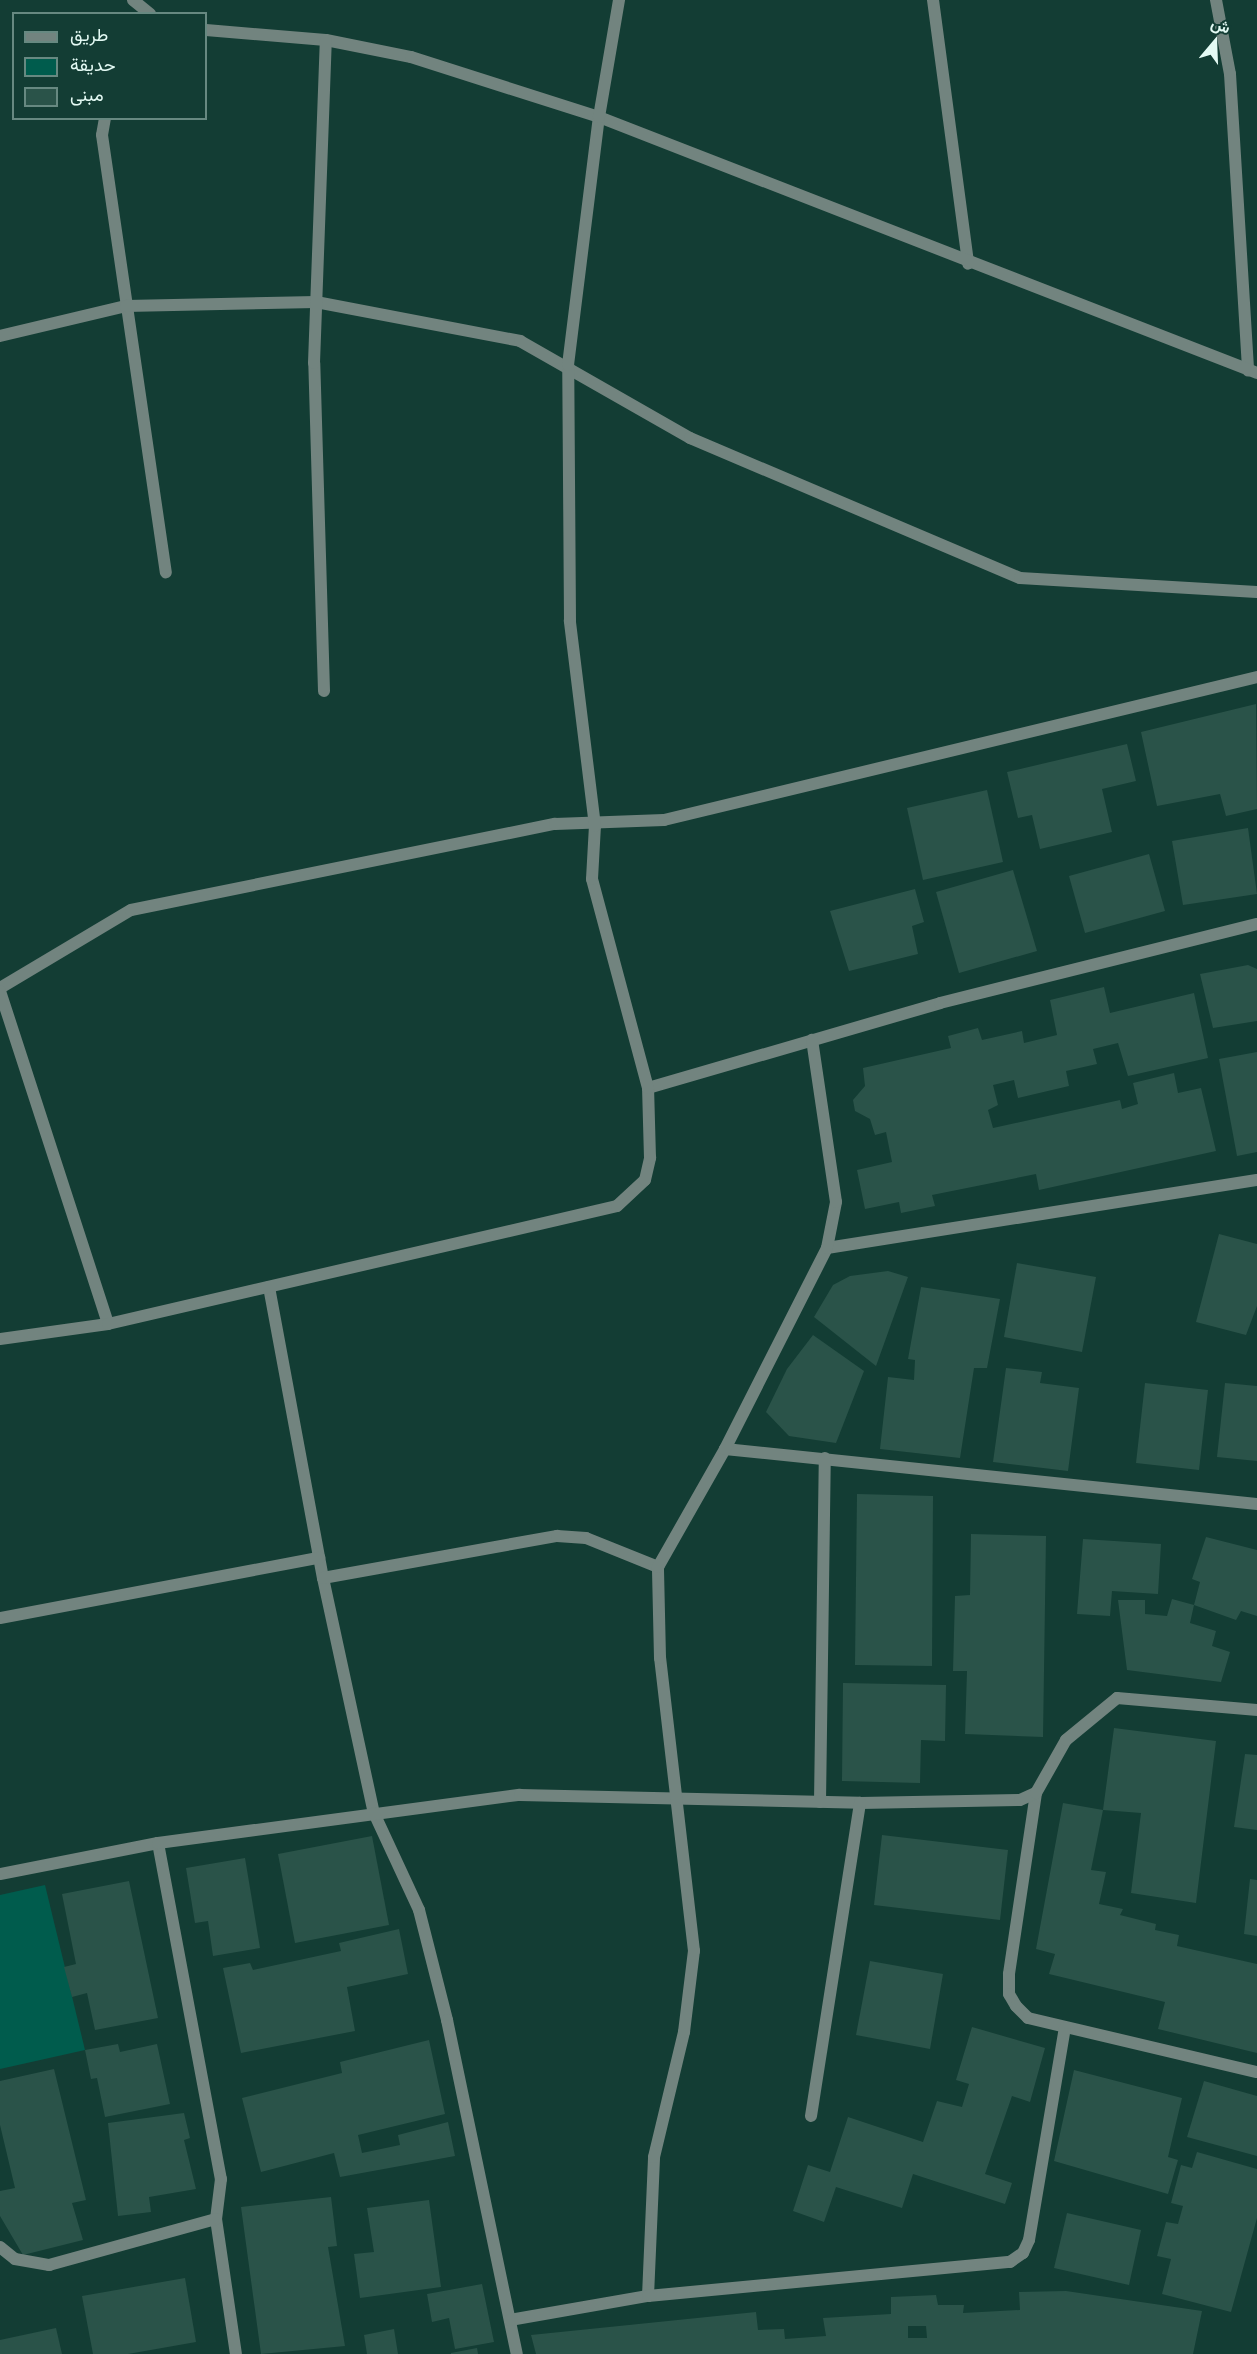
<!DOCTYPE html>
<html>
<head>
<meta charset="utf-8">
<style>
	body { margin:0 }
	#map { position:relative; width:1257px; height:2354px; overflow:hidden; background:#133d34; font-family:"IBM Plex Sans",Vazirmatn,sans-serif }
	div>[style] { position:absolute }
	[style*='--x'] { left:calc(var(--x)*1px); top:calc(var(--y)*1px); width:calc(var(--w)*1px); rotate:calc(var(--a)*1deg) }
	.green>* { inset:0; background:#005c4d }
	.building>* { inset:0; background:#2a5349 }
	.street>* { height:12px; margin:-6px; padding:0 6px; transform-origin:6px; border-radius:6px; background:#72847f }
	span { translate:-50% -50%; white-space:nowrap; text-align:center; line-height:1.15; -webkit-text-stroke:5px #133d34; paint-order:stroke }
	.legend { position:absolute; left:12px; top:12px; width:195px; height:108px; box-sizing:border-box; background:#133d34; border:2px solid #678981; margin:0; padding:8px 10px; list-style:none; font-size:18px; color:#e4faf4 }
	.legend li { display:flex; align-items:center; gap:12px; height:30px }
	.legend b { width:30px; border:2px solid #678981 }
	.north { position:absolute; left:1185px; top:12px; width:60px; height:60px; -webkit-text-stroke:4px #133d34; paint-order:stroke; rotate:19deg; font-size:16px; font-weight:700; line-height:24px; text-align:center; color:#e4faf4 }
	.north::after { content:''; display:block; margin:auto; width:21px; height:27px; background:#e4faf4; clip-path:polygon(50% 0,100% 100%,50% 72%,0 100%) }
</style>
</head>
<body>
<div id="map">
	<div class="green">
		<div style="clip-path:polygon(45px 1885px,85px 2050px,0 2069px,0 1895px)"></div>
	</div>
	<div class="building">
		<div style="clip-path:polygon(1256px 704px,1257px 809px,1226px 816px,1220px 794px,1157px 806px,1141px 732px)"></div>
		<div style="clip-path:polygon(1127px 744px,1136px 781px,1102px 789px,1112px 832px,1040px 849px,1032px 815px,1018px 818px,1007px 772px)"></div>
		<div style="clip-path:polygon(987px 790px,1003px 862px,923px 880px,907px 808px)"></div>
		<div style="clip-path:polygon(1248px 828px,1257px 894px,1183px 905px,1172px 841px)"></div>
		<div style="clip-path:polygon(1149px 854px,1165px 911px,1085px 933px,1069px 876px)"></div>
		<div style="clip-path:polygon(1013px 870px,1037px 951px,959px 973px,936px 892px)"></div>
		<div style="clip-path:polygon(915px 889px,924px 922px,912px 926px,918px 954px,849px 971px,830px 911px)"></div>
		<div style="clip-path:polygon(1248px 965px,1257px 969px,1257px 1021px,1213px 1028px,1200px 974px)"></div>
		<div style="clip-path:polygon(1104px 987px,1110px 1013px,1194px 993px,1208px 1058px,1128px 1076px,1118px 1043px,1093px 1049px,1097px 1064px,1066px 1071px,1069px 1086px,1018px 1098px,1014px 1080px,993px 1085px,998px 1105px,988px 1110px,993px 1128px,1120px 1100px,1122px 1109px,1138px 1104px,1133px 1083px,1174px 1073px,1178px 1093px,1201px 1088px,1216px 1151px,1039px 1190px,1036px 1174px,932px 1195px,935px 1206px,901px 1213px,899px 1202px,865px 1209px,857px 1170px,892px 1162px,886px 1132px,875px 1135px,870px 1119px,855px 1111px,853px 1100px,865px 1086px,863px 1068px,951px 1048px,948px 1036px,978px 1028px,982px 1040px,1022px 1031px,1024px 1043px,1057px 1035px,1050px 1000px)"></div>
		<div style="clip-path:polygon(1257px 1052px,1257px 1152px,1237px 1156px,1219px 1059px)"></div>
		<div style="clip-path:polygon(1219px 1234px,1257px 1244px,1257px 1306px,1246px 1335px,1196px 1322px)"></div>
		<div style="clip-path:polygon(1017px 1263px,1096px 1277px,1082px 1352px,1004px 1337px)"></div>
		<div style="clip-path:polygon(888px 1271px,908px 1277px,876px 1366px,814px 1317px,833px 1285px,850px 1276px)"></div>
		<div style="clip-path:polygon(921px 1287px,1000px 1299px,987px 1368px,974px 1368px,960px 1458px,880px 1449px,888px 1377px,914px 1380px,915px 1360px,908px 1359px)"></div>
		<div style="clip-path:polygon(813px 1335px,864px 1371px,836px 1443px,789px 1436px,766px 1412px,787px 1369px)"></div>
		<div style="clip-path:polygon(1006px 1368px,1042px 1372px,1040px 1383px,1079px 1388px,1068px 1471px,993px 1462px)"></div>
		<div style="clip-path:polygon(1145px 1383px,1208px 1390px,1199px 1470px,1136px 1463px)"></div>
		<div style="clip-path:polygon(1225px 1383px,1257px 1386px,1257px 1461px,1217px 1457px)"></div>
		<div style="clip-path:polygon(857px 1494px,933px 1496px,932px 1666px,855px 1665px)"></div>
		<div style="clip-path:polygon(971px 1534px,1046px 1536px,1043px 1737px,965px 1734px,967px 1671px,953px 1671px,955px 1596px,970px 1595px)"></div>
		<div style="clip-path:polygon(1206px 1537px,1257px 1550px,1257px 1616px,1241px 1611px,1236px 1620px,1194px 1605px,1200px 1582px,1192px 1579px)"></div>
		<div style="clip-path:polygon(1083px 1539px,1161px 1544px,1158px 1594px,1112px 1591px,1110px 1616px,1077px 1614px)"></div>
		<div style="clip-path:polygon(1172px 1599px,1194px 1605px,1190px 1623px,1216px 1631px,1212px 1646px,1230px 1652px,1221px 1682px,1127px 1670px,1118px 1600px,1145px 1600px,1145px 1614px,1167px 1616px)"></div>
		<div style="clip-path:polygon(843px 1683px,946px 1685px,945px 1741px,921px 1740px,920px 1783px,842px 1781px)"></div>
		<div style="clip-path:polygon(1114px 1728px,1216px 1741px,1196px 1903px,1131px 1893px,1141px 1813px,1103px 1810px)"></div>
		<div style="clip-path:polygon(1245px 1754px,1257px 1755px,1257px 1830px,1234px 1827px)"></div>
		<div style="clip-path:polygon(1063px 1803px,1103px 1810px,1091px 1870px,1106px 1872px,1099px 1904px,1123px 1909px,1120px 1915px,1156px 1924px,1155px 1930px,1179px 1935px,1177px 1946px,1257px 1964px,1257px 2053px,1158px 2029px,1165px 2002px,1049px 1974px,1055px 1954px,1036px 1949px)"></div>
		<div style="clip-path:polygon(882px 1835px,1008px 1850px,1000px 1920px,874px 1905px)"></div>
		<div style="clip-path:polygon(372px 1836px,389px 1925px,295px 1943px,278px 1854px)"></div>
		<div style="clip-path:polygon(245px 1858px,260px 1948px,213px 1956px,208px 1921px,195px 1923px,186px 1868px)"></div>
		<div style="clip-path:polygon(1250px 1879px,1257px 1880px,1257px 1936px,1244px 1934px)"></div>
		<div style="clip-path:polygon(129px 1881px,158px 2018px,95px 2030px,87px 1993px,72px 1997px,64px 1967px,76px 1964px,62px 1894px)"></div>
		<div style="clip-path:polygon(399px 1929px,408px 1974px,347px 1987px,355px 2031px,241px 2053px,223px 1968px,250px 1963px,253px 1970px,341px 1951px,339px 1943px)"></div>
		<div style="clip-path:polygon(870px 1961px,943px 1974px,930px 2049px,856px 2035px)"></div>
		<div style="clip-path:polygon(972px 2027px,1045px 2048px,1030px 2102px,1012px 2096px,985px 2174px,1012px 2183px,1005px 2204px,913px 2174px,902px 2208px,836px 2187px,824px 2222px,793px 2211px,808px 2165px,830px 2172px,848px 2117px,923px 2142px,937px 2101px,962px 2107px,969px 2084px,956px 2080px)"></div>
		<div style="clip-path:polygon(429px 2040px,445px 2114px,358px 2135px,362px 2153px,400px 2145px,398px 2135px,448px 2122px,455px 2156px,340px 2177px,334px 2153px,261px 2172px,242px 2098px,342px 2073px,340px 2062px)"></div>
		<div style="clip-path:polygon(118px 2044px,120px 2052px,157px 2044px,170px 2104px,105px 2117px,97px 2078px,91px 2079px,85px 2050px)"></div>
		<div style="clip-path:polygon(54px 2069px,86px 2200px,72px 2203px,83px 2240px,23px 2255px,0 2216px,0 2191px,15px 2188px,0 2125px,0 2081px)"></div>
		<div style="clip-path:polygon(1074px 2070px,1182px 2098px,1168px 2157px,1178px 2160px,1168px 2194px,1054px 2161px)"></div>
		<div style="clip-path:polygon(1204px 2081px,1257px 2096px,1257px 2156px,1187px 2137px)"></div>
		<div style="clip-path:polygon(184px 2113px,190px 2138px,184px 2140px,196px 2189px,149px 2197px,151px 2212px,118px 2216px,108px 2123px)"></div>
		<div style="clip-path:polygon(1197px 2152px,1257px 2169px,1257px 2218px,1231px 2312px,1162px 2294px,1171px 2259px,1157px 2256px,1166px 2222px,1178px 2224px,1183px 2206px,1171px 2203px,1181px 2165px,1192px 2168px)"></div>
		<div style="clip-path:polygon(331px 2197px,337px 2246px,328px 2247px,345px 2346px,261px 2354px,241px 2207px)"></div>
		<div style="clip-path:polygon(429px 2200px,441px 2287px,360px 2298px,354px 2254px,374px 2252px,367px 2208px)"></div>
		<div style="clip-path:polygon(1067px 2213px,1141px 2230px,1129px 2285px,1054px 2268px)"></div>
		<div style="clip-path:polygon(185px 2278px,196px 2342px,128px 2354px,93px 2354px,82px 2296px)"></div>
		<div style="clip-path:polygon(482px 2284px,494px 2342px,455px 2349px,449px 2318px,432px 2322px,427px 2294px)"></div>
		<div style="clip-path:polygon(evenodd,1066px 2291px,1202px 2311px,1193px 2354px,536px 2354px,531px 2335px,756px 2312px,758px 2330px,784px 2329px,785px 2339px,826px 2336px,823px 2318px,891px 2314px,891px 2297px,936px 2295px,938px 2305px,964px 2305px,963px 2313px,1020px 2310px,1019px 2292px,1066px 2291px,908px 2326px,926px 2326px,927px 2338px,908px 2338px,908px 2326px)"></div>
		<div style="clip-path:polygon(56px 2328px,62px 2354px,0 2354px,0 2340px)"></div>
		<div style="clip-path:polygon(394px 2329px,398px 2354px,367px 2354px,364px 2335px)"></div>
		<div style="clip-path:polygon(477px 2348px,478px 2354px,451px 2354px,451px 2353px)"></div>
	</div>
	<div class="street">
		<div style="--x:133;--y:0;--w:22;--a:39"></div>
		<div style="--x:933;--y:0;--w:266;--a:82.4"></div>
		<div style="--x:1216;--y:0;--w:75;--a:79.3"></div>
		<div style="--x:1230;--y:74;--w:297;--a:86.5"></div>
		<div style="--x:206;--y:30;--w:120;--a:4.8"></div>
		<div style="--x:326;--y:40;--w:87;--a:11.3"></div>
		<div style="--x:411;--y:57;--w:197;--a:17.7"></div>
		<div style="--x:599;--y:117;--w:706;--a:21.26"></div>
		<div style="--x:105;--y:118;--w:17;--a:100"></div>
		<div style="--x:102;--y:135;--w:442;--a:81.7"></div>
		<div style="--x:0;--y:336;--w:130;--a:-13.4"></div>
		<div style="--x:126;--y:306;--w:190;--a:-1.2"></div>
		<div style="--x:316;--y:302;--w:208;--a:10.8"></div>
		<div style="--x:520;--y:341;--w:196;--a:29.7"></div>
		<div style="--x:690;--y:438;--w:358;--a:23"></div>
		<div style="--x:1020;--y:578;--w:237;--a:3.4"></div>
		<div style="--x:324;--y:691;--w:328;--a:-91.7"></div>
		<div style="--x:314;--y:363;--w:323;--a:-87.9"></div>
		<div style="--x:0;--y:988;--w:152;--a:-30.8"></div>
		<div style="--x:131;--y:910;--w:433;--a:-11.5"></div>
		<div style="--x:555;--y:824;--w:109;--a:-2.1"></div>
		<div style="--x:664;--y:820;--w:610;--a:-13.56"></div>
		<div style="--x:0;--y:991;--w:350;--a:72"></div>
		<div style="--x:648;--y:1088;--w:304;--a:-16.2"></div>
		<div style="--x:940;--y:1003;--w:327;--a:-14"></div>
		<div style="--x:827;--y:1248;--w:435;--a:-9"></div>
		<div style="--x:269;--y:1287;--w:296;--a:79.5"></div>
		<div style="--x:323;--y:1578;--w:240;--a:77.8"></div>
		<div style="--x:374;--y:1813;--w:107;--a:65.1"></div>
		<div style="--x:419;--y:1910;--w:114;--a:75.7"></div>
		<div style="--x:447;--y:2020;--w:341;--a:78.2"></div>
		<div style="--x:0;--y:1339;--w:109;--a:-7.9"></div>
		<div style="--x:108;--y:1324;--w:522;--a:-13.05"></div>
		<div style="--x:617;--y:1206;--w:38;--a:-43"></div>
		<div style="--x:645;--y:1180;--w:23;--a:-77"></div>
		<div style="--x:650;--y:1158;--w:70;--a:-91.6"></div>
		<div style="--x:648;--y:1088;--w:216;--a:-105"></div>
		<div style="--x:592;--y:879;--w:53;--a:-86.8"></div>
		<div style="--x:595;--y:826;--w:207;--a:-97"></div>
		<div style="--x:570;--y:621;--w:256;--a:-90.4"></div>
		<div style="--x:568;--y:365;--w:250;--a:-82.9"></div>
		<div style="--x:599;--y:117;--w:119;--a:-80.3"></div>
		<div style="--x:725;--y:1449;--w:535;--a:5.9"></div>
		<div style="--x:323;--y:1578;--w:238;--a:-10.2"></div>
		<div style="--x:557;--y:1536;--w:29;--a:4"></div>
		<div style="--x:586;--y:1538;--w:78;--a:21.9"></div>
		<div style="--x:0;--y:1618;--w:325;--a:-10.7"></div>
		<div style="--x:1036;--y:1793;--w:183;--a:98.5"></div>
		<div style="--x:1009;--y:1974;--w:20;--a:90"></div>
		<div style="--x:1009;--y:1994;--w:14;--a:60"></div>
		<div style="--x:1016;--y:2006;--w:17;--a:45"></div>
		<div style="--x:1028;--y:2018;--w:235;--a:13.3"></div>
		<div style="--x:820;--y:1802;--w:344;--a:-89.2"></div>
		<div style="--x:158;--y:1843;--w:342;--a:79.4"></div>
		<div style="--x:221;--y:2179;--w:40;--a:97.1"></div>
		<div style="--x:216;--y:2219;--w:136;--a:81.6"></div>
		<div style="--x:0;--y:1874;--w:161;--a:-11.1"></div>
		<div style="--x:158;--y:1843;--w:365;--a:-7.6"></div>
		<div style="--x:520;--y:1795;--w:340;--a:1.3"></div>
		<div style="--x:860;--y:1803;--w:160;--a:-1.1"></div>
		<div style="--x:1020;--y:1800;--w:17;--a:-24"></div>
		<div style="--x:1036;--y:1793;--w:61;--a:-60.5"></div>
		<div style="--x:1066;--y:1740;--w:66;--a:-39.5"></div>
		<div style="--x:1117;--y:1698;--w:141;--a:4.9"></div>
		<div style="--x:811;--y:2116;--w:317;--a:-81.1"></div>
		<div style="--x:0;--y:2247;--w:19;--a:39"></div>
		<div style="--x:15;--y:2259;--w:35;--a:10"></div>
		<div style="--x:49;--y:2265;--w:173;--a:-15.4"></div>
		<div style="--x:648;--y:2296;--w:139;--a:-87.5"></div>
		<div style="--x:654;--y:2157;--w:129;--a:-76.5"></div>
		<div style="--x:684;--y:2032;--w:82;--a:-83"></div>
		<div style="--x:694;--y:1951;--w:295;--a:-96.6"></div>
		<div style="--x:660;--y:1658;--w:91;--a:-91.3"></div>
		<div style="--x:658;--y:1567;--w:136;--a:-60.4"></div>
		<div style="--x:725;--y:1449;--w:225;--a:-63.1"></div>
		<div style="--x:827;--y:1248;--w:47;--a:-78.9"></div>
		<div style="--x:836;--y:1202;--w:164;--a:-98.4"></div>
		<div style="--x:510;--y:2320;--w:140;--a:-9.9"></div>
		<div style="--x:648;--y:2296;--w:364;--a:-5.4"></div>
		<div style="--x:1010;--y:2262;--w:16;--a:-35"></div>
		<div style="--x:1023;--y:2253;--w:14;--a:-65"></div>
		<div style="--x:1029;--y:2240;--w:215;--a:-80.4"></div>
	</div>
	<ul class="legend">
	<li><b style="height:8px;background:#72847f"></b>طريق</li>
	<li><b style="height:16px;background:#005c4d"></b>حديقة</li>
	<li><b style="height:16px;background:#2a5349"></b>مبنى</li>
	</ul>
	<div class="north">ش</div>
</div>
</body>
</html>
